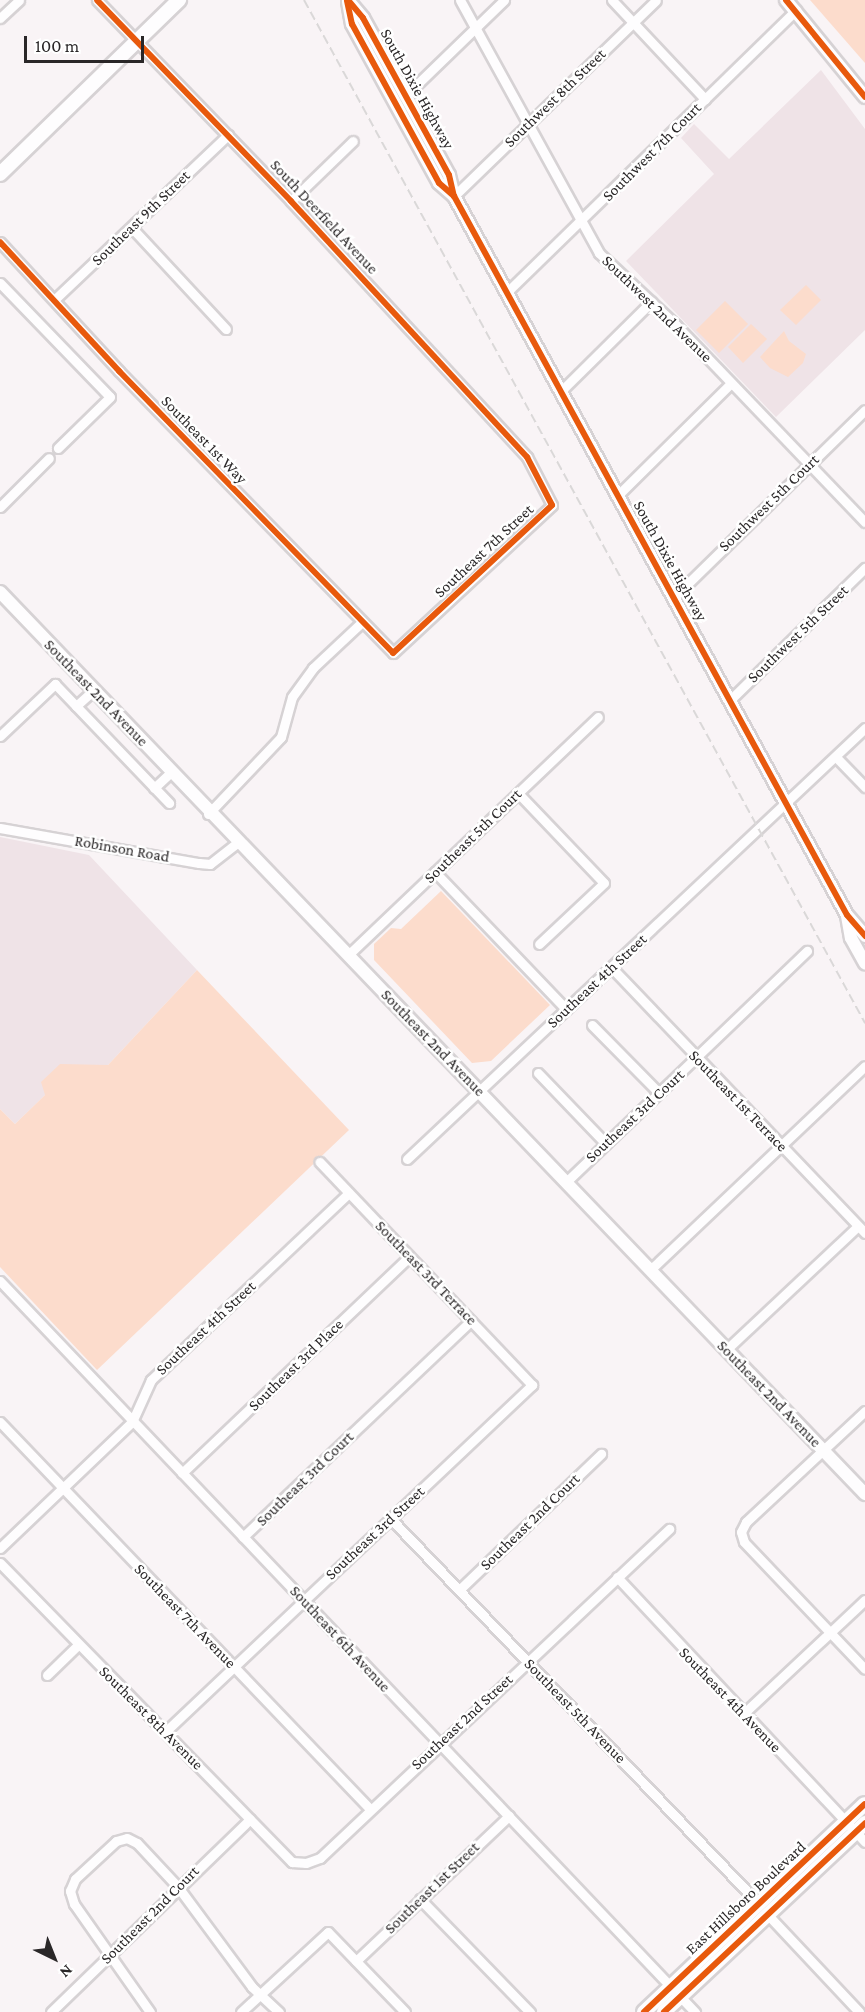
<!DOCTYPE html>
<html>
<head>
<meta charset="utf-8">
<style>
	body { margin:0 }
	#map { position:relative; width:865px; height:2012px; overflow:hidden; background:#f9f4f6; font-family:"Crimson Pro",serif }
	div>[style] { position:absolute }
	[style*='--x'] { left:calc(var(--x)*1px); top:calc(var(--y)*1px); width:calc(var(--w)*1px); rotate:calc(var(--a)*1deg) }
	.built>* { inset:0; background:#efe3e7 }
	.green>* { inset:0; background:#fcdccc }
	.roads { filter:drop-shadow(2px 0 #d6d2d4) drop-shadow(-2px 0 #d6d2d4) drop-shadow(0 2px #d6d2d4) drop-shadow(0 -2px #d6d2d4) }
	.street>* { height:9px; margin:-4.5px; padding:0 4.5px; transform-origin:4.5px; border-radius:4.5px; background:#fefdfe }
	.secondary>* { height:12px; margin:-6px; padding:0 6px; transform-origin:6px; border-radius:6px; background:#fefdfe }
	.primary>* { height:14px; margin:-7px; padding:0 7px; transform-origin:7px; border-radius:7px; background:#fefdfe }
	.rail>* { height:2px; margin-top:-1px; transform-origin:0; background:repeating-linear-gradient(90deg,#dad8d8 0 9px,transparent 0 13.5px) }
	.cycleway>* { height:6px; margin:-3px; padding:0 3px; transform-origin:3px; border-radius:3px; background:#e8590c }
	span { translate:-50% -50%; white-space:nowrap; text-align:center; line-height:1.15; -webkit-text-stroke:5px #fff; paint-order:stroke }
	.street-label { font-size:16px; color:#2a2728 }
	.north { position:absolute; left:24px; top:1928px; width:60px; height:60px; -webkit-text-stroke:4px #fff; paint-order:stroke; rotate:137deg; font-size:16px; font-weight:700; line-height:24px; text-align:center; color:#2a2728 }
	.north::after { content:''; display:block; margin:auto; width:21px; height:27px; background:#2a2728; clip-path:polygon(50% 0,100% 100%,50% 72%,0 100%) }
	.scale { position:absolute; left:24px; top:36px; width:120px; height:27px; box-sizing:border-box; border:3px solid #2a2728; border-top:0; padding-left:8px; font-size:18px; line-height:21px; white-space:nowrap; color:#2a2728; -webkit-text-stroke:4px #fff; paint-order:stroke }
</style>
</head>
<body>
<div id="map">
	<div class="built">
		<div style="clip-path:polygon(821px 70px,865px 129px,865px 330px,776px 417px,626px 261px,714px 174px,681px 138px,694px 124px,729px 159px)"></div>
		<div style="clip-path:polygon(0 837px,89px 855px,197px 970px,108px 1065px,45px 1095px,15px 1124px,0 1109px)"></div>
	</div>
	<div class="green">
		<div style="clip-path:polygon(810px 0,865px 0,865px 63px)"></div>
		<div style="clip-path:polygon(806px 285px,821px 300px,796px 325px,780px 310px)"></div>
		<div style="clip-path:polygon(725px 301px,748px 324px,719px 353px,696px 330px)"></div>
		<div style="clip-path:polygon(751px 324px,767px 339px,743px 363px,728px 347px)"></div>
		<div style="clip-path:polygon(784px 331px,789px 341px,806px 354px,803px 363px,788px 377px,770px 368px,760px 357px)"></div>
		<div style="clip-path:polygon(441px 891px,550px 1005px,491px 1061px,472px 1063px,374px 960px,374px 944px,391px 928px,401px 929px)"></div>
		<div style="clip-path:polygon(197px 970px,349px 1130px,97px 1370px,0 1267px,0 1109px,15px 1124px,45px 1095px,41px 1082px,60px 1064px,108px 1065px)"></div>
	</div>
	<div class="roads">
		<div class="street">
			<div style="--x:460;--y:0;--w:289;--a:61.2"></div>
			<div style="--x:599;--y:253;--w:105;--a:43.1"></div>
			<div style="--x:676;--y:325;--w:273;--a:46.2"></div>
			<div style="--x:612;--y:0;--w:136;--a:46.8"></div>
			<div style="--x:0;--y:18;--w:26;--a:-43"></div>
			<div style="--x:405;--y:96;--w:138;--a:-44.1"></div>
			<div style="--x:454;--y:196;--w:281;--a:-44.1"></div>
			<div style="--x:291;--y:201;--w:86;--a:-44.1"></div>
			<div style="--x:132;--y:228;--w:138;--a:47.1"></div>
			<div style="--x:0;--y:242;--w:176;--a:47.3"></div>
			<div style="--x:119;--y:371;--w:393;--a:45.8"></div>
			<div style="--x:393;--y:653;--w:217;--a:-42.9"></div>
			<div style="--x:552;--y:505;--w:54;--a:-117.5"></div>
			<div style="--x:527;--y:457;--w:348;--a:-132.7"></div>
			<div style="--x:291;--y:201;--w:279;--a:-134"></div>
			<div style="--x:0;--y:283;--w:158;--a:46"></div>
			<div style="--x:110;--y:397;--w:73;--a:135.6"></div>
			<div style="--x:507;--y:292;--w:404;--a:-44.3"></div>
			<div style="--x:54;--y:300;--w:240;--a:-43.5"></div>
			<div style="--x:561;--y:391;--w:127;--a:-44.7"></div>
			<div style="--x:618;--y:495;--w:159;--a:-44.7"></div>
			<div style="--x:0;--y:507;--w:69;--a:-45"></div>
			<div style="--x:674;--y:597;--w:267;--a:-44.4"></div>
			<div style="--x:730;--y:700;--w:189;--a:-44.4"></div>
			<div style="--x:76;--y:706;--w:24;--a:-42"></div>
			<div style="--x:0;--y:736;--w:76;--a:-43.4"></div>
			<div style="--x:55;--y:684;--w:165;--a:46.2"></div>
			<div style="--x:836;--y:757;--w:42;--a:46"></div>
			<div style="--x:154;--y:788;--w:23;--a:-43"></div>
			<div style="--x:518;--y:793;--w:124;--a:46.3"></div>
			<div style="--x:604;--y:883;--w:89;--a:136.8"></div>
			<div style="--x:208;--y:814;--w:106;--a:-46.5"></div>
			<div style="--x:281;--y:737;--w:41;--a:-74.6"></div>
			<div style="--x:292;--y:697;--w:36;--a:-54"></div>
			<div style="--x:313;--y:668;--w:66;--a:-43.2"></div>
			<div style="--x:0;--y:828;--w:202;--a:10"></div>
			<div style="--x:199;--y:863;--w:11;--a:5"></div>
			<div style="--x:210;--y:864;--w:36;--a:-38"></div>
			<div style="--x:435;--y:872;--w:190;--a:46.3"></div>
			<div style="--x:348;--y:955;--w:345;--a:-43.6"></div>
			<div style="--x:611;--y:967;--w:368;--a:46.3"></div>
			<div style="--x:592;--y:1025;--w:95;--a:45.4"></div>
			<div style="--x:538;--y:1073;--w:98;--a:46.2"></div>
			<div style="--x:407;--y:1159;--w:629;--a:-43.26"></div>
			<div style="--x:566;--y:1182;--w:334;--a:-43.8"></div>
			<div style="--x:650;--y:1270;--w:296;--a:-43.5"></div>
			<div style="--x:0;--y:1281;--w:1009;--a:46.45"></div>
			<div style="--x:726;--y:1350;--w:181;--a:-43.2"></div>
			<div style="--x:865;--y:1411;--w:163;--a:137"></div>
			<div style="--x:746;--y:1522;--w:11;--a:117"></div>
			<div style="--x:741;--y:1532;--w:10;--a:73"></div>
			<div style="--x:744;--y:1542;--w:175;--a:46.4"></div>
			<div style="--x:0;--y:1422;--w:535;--a:46.29"></div>
			<div style="--x:182;--y:1473;--w:313;--a:-43.6"></div>
			<div style="--x:391;--y:1519;--w:533;--a:46.29"></div>
			<div style="--x:243;--y:1537;--w:314;--a:-43.5"></div>
			<div style="--x:0;--y:1548;--w:182;--a:-43.7"></div>
			<div style="--x:132;--y:1422;--w:46;--a:-65.7"></div>
			<div style="--x:151;--y:1380;--w:272;--a:-43.4"></div>
			<div style="--x:0;--y:1563;--w:418;--a:45.7"></div>
			<div style="--x:292;--y:1862;--w:14;--a:4"></div>
			<div style="--x:306;--y:1863;--w:15;--a:-20"></div>
			<div style="--x:320;--y:1858;--w:480;--a:-43.3"></div>
			<div style="--x:617;--y:1577;--w:363;--a:46.9"></div>
			<div style="--x:459;--y:1590;--w:197;--a:-43.8"></div>
			<div style="--x:47;--y:1675;--w:43;--a:-44.1"></div>
			<div style="--x:743;--y:1714;--w:167;--a:-43.1"></div>
			<div style="--x:166;--y:1731;--w:504;--a:-43.39"></div>
			<div style="--x:532;--y:1385;--w:308;--a:-133.6"></div>
			<div style="--x:420;--y:1899;--w:158;--a:45.8"></div>
			<div style="--x:768;--y:1915;--w:133;--a:46.8"></div>
			<div style="--x:356;--y:1961;--w:211;--a:-43.5"></div>
			<div style="--x:51;--y:2012;--w:277;--a:-44.1"></div>
			<div style="--x:150;--y:2012;--w:132;--a:-125.1"></div>
			<div style="--x:74;--y:1904;--w:14;--a:-107"></div>
			<div style="--x:70;--y:1891;--w:13;--a:-67"></div>
			<div style="--x:75;--y:1879;--w:56;--a:-42.8"></div>
			<div style="--x:116;--y:1841;--w:11;--a:-15"></div>
			<div style="--x:127;--y:1838;--w:11;--a:27"></div>
			<div style="--x:137;--y:1843;--w:60;--a:47"></div>
			<div style="--x:178;--y:1887;--w:124;--a:53.5"></div>
			<div style="--x:252;--y:1987;--w:37;--a:43"></div>
			<div style="--x:241;--y:2012;--w:118;--a:-42.6"></div>
			<div style="--x:328;--y:1932;--w:111;--a:46.1"></div>
		</div>
		<div class="secondary">
			<div style="--x:348;--y:0;--w:23;--a:50"></div>
			<div style="--x:363;--y:18;--w:179;--a:61.3"></div>
			<div style="--x:449;--y:175;--w:22;--a:77"></div>
			<div style="--x:454;--y:196;--w:819;--a:61.34"></div>
			<div style="--x:847;--y:915;--w:28;--a:49"></div>
			<div style="--x:786;--y:0;--w:125;--a:50.8"></div>
			<div style="--x:348;--y:2;--w:22;--a:80"></div>
			<div style="--x:352;--y:24;--w:181;--a:61.3"></div>
			<div style="--x:439;--y:183;--w:20;--a:41"></div>
			<div style="--x:0;--y:592;--w:1250;--a:46.2"></div>
			<div style="--x:847;--y:916;--w:22;--a:80"></div>
			<div style="--x:851;--y:938;--w:29;--a:61"></div>
		</div>
		<div class="primary">
			<div style="--x:0;--y:174;--w:250;--a:-44.2"></div>
			<div style="--x:644;--y:2012;--w:303;--a:-43.3"></div>
			<div style="--x:664;--y:2012;--w:276;--a:-43.2"></div>
		</div>
	</div>
	<div class="rail">
		<div style="--x:304;--y:0;--w:1167;--a:61.26"></div>
	</div>
	<div class="cycleway">
		<div style="--x:348;--y:0;--w:23;--a:50"></div>
		<div style="--x:363;--y:18;--w:179;--a:61.3"></div>
		<div style="--x:449;--y:175;--w:22;--a:77"></div>
		<div style="--x:454;--y:196;--w:819;--a:61.34"></div>
		<div style="--x:847;--y:915;--w:28;--a:49"></div>
		<div style="--x:786;--y:0;--w:125;--a:50.8"></div>
		<div style="--x:347;--y:1;--w:24;--a:78"></div>
		<div style="--x:352;--y:24;--w:181;--a:61.3"></div>
		<div style="--x:439;--y:183;--w:20;--a:41"></div>
		<div style="--x:0;--y:242;--w:176;--a:47.3"></div>
		<div style="--x:119;--y:371;--w:393;--a:45.8"></div>
		<div style="--x:393;--y:653;--w:217;--a:-42.9"></div>
		<div style="--x:552;--y:505;--w:54;--a:-117.5"></div>
		<div style="--x:527;--y:457;--w:348;--a:-132.7"></div>
		<div style="--x:291;--y:201;--w:279;--a:-134"></div>
		<div style="--x:644;--y:2012;--w:303;--a:-43.3"></div>
		<div style="--x:664;--y:2012;--w:276;--a:-43.2"></div>
	</div>
	<div class="street-label">
		<span style="left:417px;top:89px;rotate:61deg">South Dixie Highway</span>
		<span style="left:555px;top:98px;rotate:-44deg">Southwest 8th Street</span>
		<span style="left:652px;top:152px;rotate:-45deg">Southwest 7th Court</span>
		<span style="left:324px;top:217px;rotate:47deg">South Deerfield Avenue</span>
		<span style="left:141px;top:218px;rotate:-44deg">Southeast 9th Street</span>
		<span style="left:657px;top:309px;rotate:44deg">Southwest 2nd Avenue</span>
		<span style="left:204px;top:440px;rotate:46deg">Southeast 1st Way</span>
		<span style="left:769px;top:503px;rotate:-44deg">Southwest 5th Court</span>
		<span style="left:484px;top:551px;rotate:-43deg">Southeast 7th Street</span>
		<span style="left:670px;top:561px;rotate:61deg">South Dixie Highway</span>
		<span style="left:798px;top:634px;rotate:-44deg">Southwest 5th Street</span>
		<span style="left:96px;top:693px;rotate:46deg">Southeast 2nd Avenue</span>
		<span style="left:473px;top:836px;rotate:-44deg">Southeast 5th Court</span>
		<span style="left:122px;top:849px;rotate:10deg">Robinson Road</span>
		<span style="left:597px;top:981px;rotate:-43deg">Southeast 4th Street</span>
		<span style="left:433px;top:1043px;rotate:46deg">Southeast 2nd Avenue</span>
		<span style="left:738px;top:1101px;rotate:46deg">Southeast 1st Terrace</span>
		<span style="left:635px;top:1116px;rotate:-43deg">Southeast 3rd Court</span>
		<span style="left:426px;top:1273px;rotate:46deg">Southeast 3rd Terrace</span>
		<span style="left:206px;top:1328px;rotate:-43deg">Southeast 4th Street</span>
		<span style="left:296px;top:1365px;rotate:-44deg">Southeast 3rd Place</span>
		<span style="left:769px;top:1394px;rotate:46deg">Southeast 2nd Avenue</span>
		<span style="left:305px;top:1479px;rotate:-44deg">Southeast 3rd Court</span>
		<span style="left:530px;top:1522px;rotate:-44deg">Southeast 2nd Court</span>
		<span style="left:375px;top:1533px;rotate:-43deg">Southeast 3rd Street</span>
		<span style="left:185px;top:1616px;rotate:46deg">Southeast 7th Avenue</span>
		<span style="left:340px;top:1639px;rotate:47deg">Southeast 6th Avenue</span>
		<span style="left:730px;top:1700px;rotate:46deg">Southeast 4th Avenue</span>
		<span style="left:575px;top:1711px;rotate:46deg">Southeast 5th Avenue</span>
		<span style="left:151px;top:1718px;rotate:45deg">Southeast 8th Avenue</span>
		<span style="left:462px;top:1722px;rotate:-43deg">Southeast 2nd Street</span>
		<span style="left:432px;top:1888px;rotate:-44deg">Southeast 1st Street</span>
		<span style="left:746px;top:1898px;rotate:-43deg">East Hillsboro Boulevard</span>
		<span style="left:150px;top:1915px;rotate:-45deg">Southeast 2nd Court</span>
	</div>
	<div class="north">N</div>
	<div class="scale">100 m</div>
</div>
</body>
</html>
